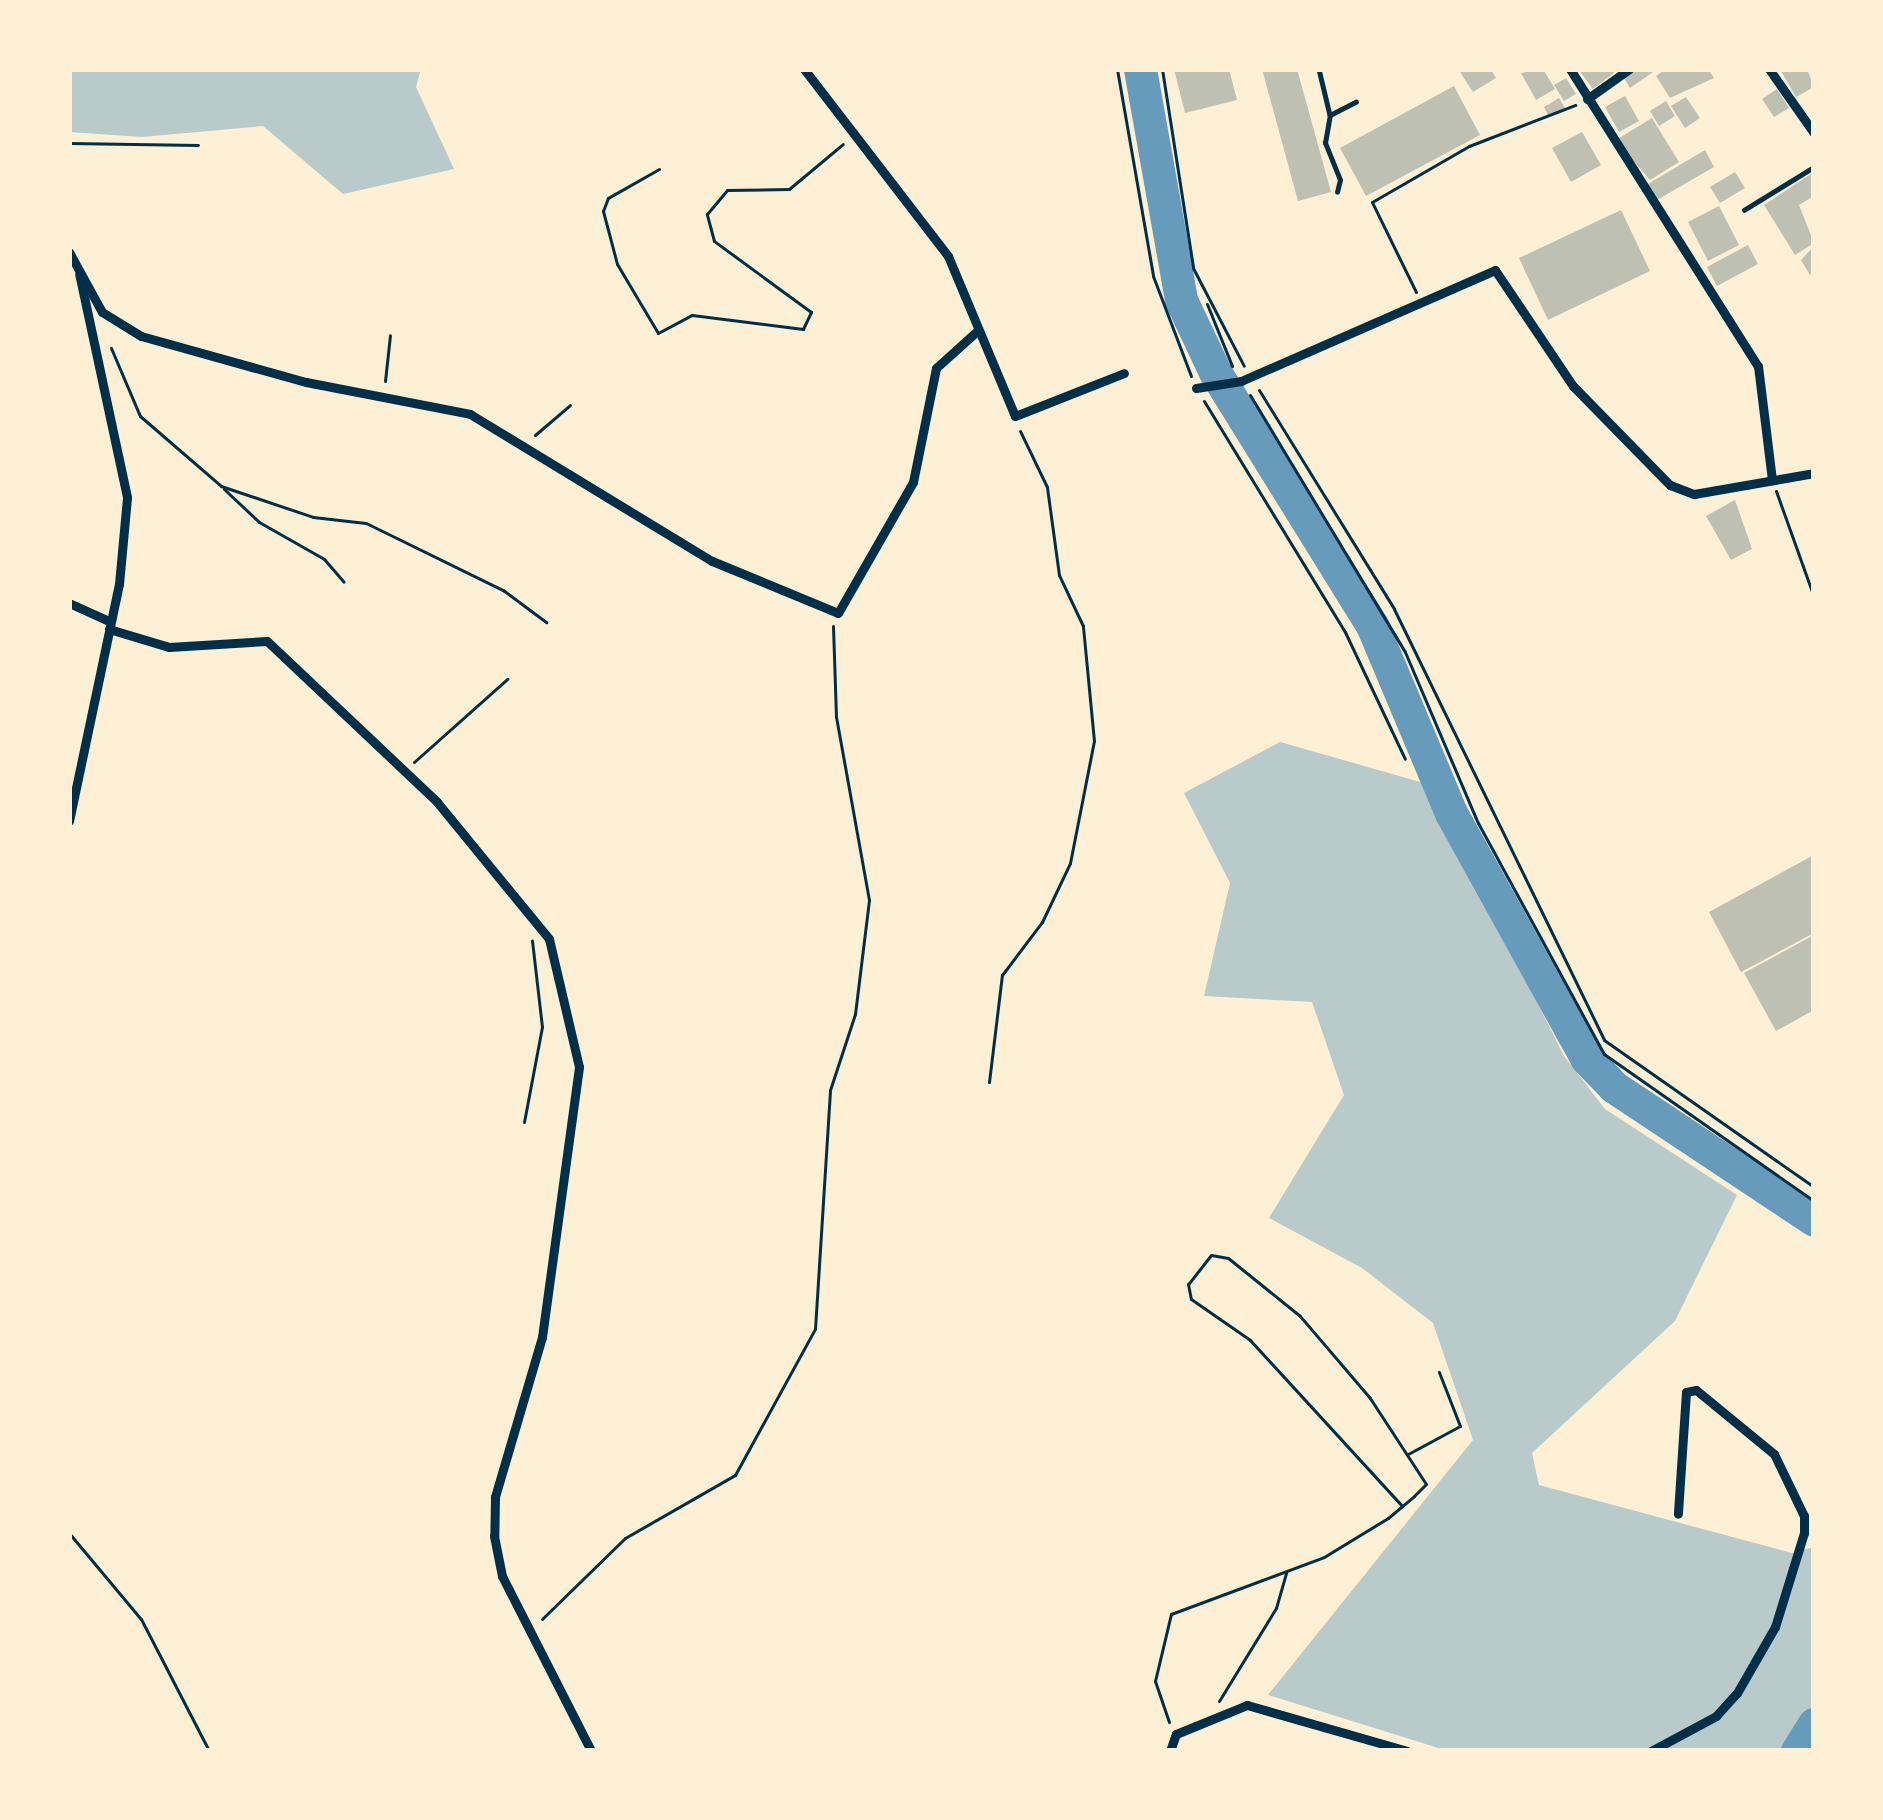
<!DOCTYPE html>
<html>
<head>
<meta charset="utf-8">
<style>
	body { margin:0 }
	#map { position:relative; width:1883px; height:1820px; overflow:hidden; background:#fdf0d5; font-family:"Asap Condensed",sans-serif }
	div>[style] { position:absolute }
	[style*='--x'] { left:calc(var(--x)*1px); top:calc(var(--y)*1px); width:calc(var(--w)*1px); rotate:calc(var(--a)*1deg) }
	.green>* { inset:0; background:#b9caca }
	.river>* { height:33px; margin:-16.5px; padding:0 16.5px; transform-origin:16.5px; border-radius:16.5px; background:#669bbc }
	.building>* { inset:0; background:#bec0b2 }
	.path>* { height:3px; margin:-1.5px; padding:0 1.5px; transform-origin:1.5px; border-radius:1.5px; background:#003049 }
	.service>* { height:4.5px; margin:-2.25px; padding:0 2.25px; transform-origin:2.25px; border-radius:2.25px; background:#003049 }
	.minor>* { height:9px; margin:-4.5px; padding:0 4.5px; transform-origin:4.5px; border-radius:4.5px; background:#003049 }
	span { translate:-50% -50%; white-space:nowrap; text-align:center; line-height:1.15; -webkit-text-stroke:9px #fdf0d5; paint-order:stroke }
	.frame { position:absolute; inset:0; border:72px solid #fdf0d5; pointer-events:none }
</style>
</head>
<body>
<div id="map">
	<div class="green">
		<div style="clip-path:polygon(69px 69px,421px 69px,416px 87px,454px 169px,343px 194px,263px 126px,142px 137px,69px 132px)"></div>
		<div style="clip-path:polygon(1280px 742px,1427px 784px,1564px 1056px,1605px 1109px,1737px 1195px,1675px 1321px,1532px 1453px,1539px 1485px,1792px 1553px,1814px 1547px,1814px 1726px,1801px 1751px,1448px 1751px,1268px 1695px,1473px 1440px,1433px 1323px,1362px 1268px,1269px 1218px,1344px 1095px,1312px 1002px,1204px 996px,1230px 883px,1184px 793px)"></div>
	</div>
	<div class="river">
		<div style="--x:1140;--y:69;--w:235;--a:79.9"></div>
		<div style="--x:1181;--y:300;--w:80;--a:64.7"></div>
		<div style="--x:1215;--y:372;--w:298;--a:58.2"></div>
		<div style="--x:1372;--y:625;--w:204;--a:67.2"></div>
		<div style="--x:1451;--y:813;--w:280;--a:61.1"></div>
		<div style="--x:1586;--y:1058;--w:40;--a:46"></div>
		<div style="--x:1614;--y:1087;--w:240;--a:33.6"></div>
		<div style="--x:1797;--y:1751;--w:32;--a:-58"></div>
	</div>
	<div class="building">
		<div style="clip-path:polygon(1174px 69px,1229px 69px,1237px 100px,1185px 113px)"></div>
		<div style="clip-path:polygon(1262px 69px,1297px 69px,1331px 192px,1298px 201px)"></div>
		<div style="clip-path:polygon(1458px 69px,1491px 69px,1496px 78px,1473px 92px)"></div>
		<div style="clip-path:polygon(1543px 69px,1555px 89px,1536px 100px,1521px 73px)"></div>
		<div style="clip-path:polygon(1578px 69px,1612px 69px,1614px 73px,1593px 89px)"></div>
		<div style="clip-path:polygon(1638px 69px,1653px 72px,1630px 88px,1624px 78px)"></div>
		<div style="clip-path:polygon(1666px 69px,1708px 69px,1714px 78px,1670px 98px,1656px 76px)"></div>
		<div style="clip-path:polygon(1807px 69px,1814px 87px,1796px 97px,1781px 71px)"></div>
		<div style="clip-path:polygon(1566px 78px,1576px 94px,1564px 101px,1554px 85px)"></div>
		<div style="clip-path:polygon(1454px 86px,1480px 135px,1366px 196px,1340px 148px)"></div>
		<div style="clip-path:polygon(1777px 89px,1789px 108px,1774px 117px,1762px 99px)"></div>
		<div style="clip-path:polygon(1625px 96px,1639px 121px,1619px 132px,1605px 107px)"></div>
		<div style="clip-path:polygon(1686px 97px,1700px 118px,1685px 128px,1671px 106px)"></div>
		<div style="clip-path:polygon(1559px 98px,1565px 108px,1549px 117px,1544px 107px)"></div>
		<div style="clip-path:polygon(1666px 101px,1675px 116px,1659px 126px,1650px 111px)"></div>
		<div style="clip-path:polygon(1652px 118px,1679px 162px,1650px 180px,1616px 140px)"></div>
		<div style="clip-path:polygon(1582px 132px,1601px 165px,1571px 182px,1552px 148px)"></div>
		<div style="clip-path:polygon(1705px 150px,1714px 167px,1657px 200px,1648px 184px)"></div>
		<div style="clip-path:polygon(1735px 172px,1745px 188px,1720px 203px,1710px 187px)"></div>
		<div style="clip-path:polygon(1814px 172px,1814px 196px,1799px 205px,1814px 243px,1795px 255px,1764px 205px)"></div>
		<div style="clip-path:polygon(1719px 206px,1739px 245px,1708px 261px,1688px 222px)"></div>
		<div style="clip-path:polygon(1621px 210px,1650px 271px,1548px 320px,1519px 258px)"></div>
		<div style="clip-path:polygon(1748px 245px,1758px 264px,1717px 286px,1707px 267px)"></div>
		<div style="clip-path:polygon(1814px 246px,1814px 273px,1810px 275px,1801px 260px)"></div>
		<div style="clip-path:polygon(1735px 500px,1752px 549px,1731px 560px,1706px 516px)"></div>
		<div style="clip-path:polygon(1814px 855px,1814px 933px,1741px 972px,1709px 912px)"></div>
		<div style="clip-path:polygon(1814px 935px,1814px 1010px,1776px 1031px,1744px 973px)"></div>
	</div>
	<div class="path">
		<div style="--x:1117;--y:69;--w:210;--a:80.1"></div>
		<div style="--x:1153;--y:276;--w:107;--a:69.2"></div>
		<div style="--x:1162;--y:69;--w:201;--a:81.1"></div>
		<div style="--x:1193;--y:268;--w:110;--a:62.5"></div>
		<div style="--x:69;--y:143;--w:129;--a:0.9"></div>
		<div style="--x:659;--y:169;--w:59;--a:150.4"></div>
		<div style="--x:608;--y:198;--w:14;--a:111"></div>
		<div style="--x:603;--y:211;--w:55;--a:75.2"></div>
		<div style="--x:617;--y:264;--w:80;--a:59.3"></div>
		<div style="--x:658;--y:333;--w:38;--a:-28"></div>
		<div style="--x:692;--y:315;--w:112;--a:7.2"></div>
		<div style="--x:803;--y:329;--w:19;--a:-65"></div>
		<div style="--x:811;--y:312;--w:120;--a:-143.8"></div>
		<div style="--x:714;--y:241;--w:28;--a:-105"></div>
		<div style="--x:707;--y:214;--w:31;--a:-50"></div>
		<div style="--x:727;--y:190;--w:62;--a:-0.9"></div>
		<div style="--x:789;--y:189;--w:70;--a:-39.8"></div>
		<div style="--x:1416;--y:292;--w:100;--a:-116.1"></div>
		<div style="--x:1372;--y:202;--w:112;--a:-30"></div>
		<div style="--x:1469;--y:146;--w:114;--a:-21.1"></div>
		<div style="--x:1207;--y:304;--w:67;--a:68"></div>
		<div style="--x:111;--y:348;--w:74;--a:66.9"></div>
		<div style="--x:140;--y:416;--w:107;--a:40.8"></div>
		<div style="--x:221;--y:486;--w:97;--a:18.6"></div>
		<div style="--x:313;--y:517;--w:53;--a:6.5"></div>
		<div style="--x:366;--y:523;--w:153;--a:26.1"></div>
		<div style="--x:503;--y:590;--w:54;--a:36.7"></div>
		<div style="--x:385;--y:381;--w:46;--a:-83.8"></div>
		<div style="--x:1259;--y:390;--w:257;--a:58.3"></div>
		<div style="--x:1394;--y:609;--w:479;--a:64"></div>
		<div style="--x:1604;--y:1040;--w:256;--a:35"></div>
		<div style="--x:1250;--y:395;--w:300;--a:58.9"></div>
		<div style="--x:1405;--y:652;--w:186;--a:66.9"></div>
		<div style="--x:1478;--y:823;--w:263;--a:61.4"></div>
		<div style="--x:1604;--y:1054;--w:256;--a:35"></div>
		<div style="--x:1204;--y:401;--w:271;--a:58.6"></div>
		<div style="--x:1345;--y:632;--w:140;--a:64.7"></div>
		<div style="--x:535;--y:435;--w:46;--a:-40.6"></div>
		<div style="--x:224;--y:489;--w:48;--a:43.3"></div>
		<div style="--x:259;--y:522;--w:75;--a:29.6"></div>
		<div style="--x:324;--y:559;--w:30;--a:49"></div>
		<div style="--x:1776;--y:491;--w:113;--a:70.3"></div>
		<div style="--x:414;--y:762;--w:125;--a:-41.7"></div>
		<div style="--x:989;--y:1082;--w:108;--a:-83.1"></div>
		<div style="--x:1002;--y:975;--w:66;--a:-53"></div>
		<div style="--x:1042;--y:922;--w:65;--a:-64.6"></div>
		<div style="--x:1070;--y:863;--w:124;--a:-78.9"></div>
		<div style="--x:1094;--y:741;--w:116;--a:-95.5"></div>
		<div style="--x:1083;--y:626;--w:56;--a:-115.2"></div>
		<div style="--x:1059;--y:575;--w:89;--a:-97.8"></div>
		<div style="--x:1047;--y:487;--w:62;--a:-115.7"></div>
		<div style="--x:524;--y:1122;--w:97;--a:-79.3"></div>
		<div style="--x:542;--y:1027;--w:87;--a:-96.6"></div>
		<div style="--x:1408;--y:1454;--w:59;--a:-28.3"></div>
		<div style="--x:1460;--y:1426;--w:58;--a:-111.3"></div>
		<div style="--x:69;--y:1533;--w:112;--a:50.1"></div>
		<div style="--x:141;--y:1619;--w:148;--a:62.7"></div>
		<div style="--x:542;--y:1619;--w:116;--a:-44.3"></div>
		<div style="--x:625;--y:1538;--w:127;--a:-29.8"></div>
		<div style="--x:735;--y:1475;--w:166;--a:-61.3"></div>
		<div style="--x:815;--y:1329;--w:239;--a:-86.4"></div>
		<div style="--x:830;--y:1090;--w:80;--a:-71.8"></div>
		<div style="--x:855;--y:1014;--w:115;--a:-83"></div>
		<div style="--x:869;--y:900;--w:186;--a:-100.2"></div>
		<div style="--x:836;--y:717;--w:91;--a:-91.9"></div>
		<div style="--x:1219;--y:1701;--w:109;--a:-58.5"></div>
		<div style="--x:1276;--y:1608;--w:37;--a:-74"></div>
		<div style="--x:1169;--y:1722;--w:43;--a:-108.9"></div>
		<div style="--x:1155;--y:1681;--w:69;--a:-76.6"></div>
		<div style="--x:1171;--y:1614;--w:163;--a:-20.4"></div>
		<div style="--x:1324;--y:1557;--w:75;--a:-31.4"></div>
		<div style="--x:1388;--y:1518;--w:34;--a:-40"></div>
		<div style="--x:1414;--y:1496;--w:17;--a:-45"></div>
		<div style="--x:1426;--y:1484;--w:103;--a:-123.1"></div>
		<div style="--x:1370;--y:1398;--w:108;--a:-130.5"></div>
		<div style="--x:1300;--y:1316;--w:92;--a:-141.1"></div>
		<div style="--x:1228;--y:1258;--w:17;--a:-170"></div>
		<div style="--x:1211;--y:1255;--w:37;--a:128"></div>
		<div style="--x:1188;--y:1284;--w:15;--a:79"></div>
		<div style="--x:1191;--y:1299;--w:72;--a:34.8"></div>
		<div style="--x:1250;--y:1340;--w:225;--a:47.5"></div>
	</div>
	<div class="service">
		<div style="--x:1319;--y:69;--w:47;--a:76.6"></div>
		<div style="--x:1337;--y:192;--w:12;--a:-76"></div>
		<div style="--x:1340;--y:180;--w:40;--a:-112"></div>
		<div style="--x:1325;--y:143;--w:28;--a:-80"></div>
		<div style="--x:1330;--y:115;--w:29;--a:-27"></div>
		<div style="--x:1744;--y:210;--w:82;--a:-31.6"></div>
	</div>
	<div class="minor">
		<div style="--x:804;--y:69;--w:236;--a:52.4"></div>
		<div style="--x:948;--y:256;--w:173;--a:67.3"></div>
		<div style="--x:1015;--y:416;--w:117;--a:-21.5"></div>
		<div style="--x:1570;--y:69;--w:352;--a:57.7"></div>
		<div style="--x:1758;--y:366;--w:115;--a:83"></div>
		<div style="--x:1769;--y:69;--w:78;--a:54.9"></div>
		<div style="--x:1587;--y:99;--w:52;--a:-35.5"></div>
		<div style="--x:69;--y:252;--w:68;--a:61.2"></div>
		<div style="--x:102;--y:312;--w:46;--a:31.6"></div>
		<div style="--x:141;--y:336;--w:171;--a:15.6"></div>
		<div style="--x:306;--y:382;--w:167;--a:11"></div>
		<div style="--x:470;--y:414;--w:283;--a:31.3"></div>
		<div style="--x:712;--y:561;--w:136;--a:22.4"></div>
		<div style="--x:838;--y:613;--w:151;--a:-60.2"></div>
		<div style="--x:913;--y:482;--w:116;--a:-78.6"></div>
		<div style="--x:936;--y:368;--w:54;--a:-42"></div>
		<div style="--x:1196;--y:388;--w:46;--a:-8.8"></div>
		<div style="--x:1241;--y:381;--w:277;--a:-23.6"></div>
		<div style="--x:1495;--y:270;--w:140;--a:56.1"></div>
		<div style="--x:1573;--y:386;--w:139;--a:45.6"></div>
		<div style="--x:1670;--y:485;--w:26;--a:21"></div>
		<div style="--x:1694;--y:494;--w:122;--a:-9.9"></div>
		<div style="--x:69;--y:603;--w:44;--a:24.2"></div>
		<div style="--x:109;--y:629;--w:63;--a:16.7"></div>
		<div style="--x:169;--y:647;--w:98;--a:-3.5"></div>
		<div style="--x:267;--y:641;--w:234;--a:43.4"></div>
		<div style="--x:437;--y:802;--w:177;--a:50.7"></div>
		<div style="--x:549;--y:939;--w:131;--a:76.8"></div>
		<div style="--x:579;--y:1067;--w:273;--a:97.8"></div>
		<div style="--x:542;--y:1337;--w:167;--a:106.4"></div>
		<div style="--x:495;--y:1497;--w:39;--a:91"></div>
		<div style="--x:494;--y:1536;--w:41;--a:78.7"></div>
		<div style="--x:502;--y:1576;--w:196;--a:63"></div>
		<div style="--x:69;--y:821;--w:242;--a:-78.1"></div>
		<div style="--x:119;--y:584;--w:87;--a:-84.7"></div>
		<div style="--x:127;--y:497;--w:228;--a:-102.1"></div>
		<div style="--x:1170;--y:1751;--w:18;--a:-71"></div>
		<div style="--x:1176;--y:1734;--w:77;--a:-22.2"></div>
		<div style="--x:1247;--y:1705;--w:166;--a:16"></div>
		<div style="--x:1651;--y:1751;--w:74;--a:-28.3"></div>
		<div style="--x:1716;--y:1716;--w:31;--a:-48"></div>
		<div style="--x:1737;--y:1693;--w:76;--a:-60.1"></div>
		<div style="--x:1775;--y:1627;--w:98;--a:-72.9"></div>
		<div style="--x:1804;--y:1533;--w:17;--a:-90"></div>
		<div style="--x:1804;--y:1516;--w:69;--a:-115.8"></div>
		<div style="--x:1774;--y:1454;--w:101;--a:-140.6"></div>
		<div style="--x:1696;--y:1390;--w:10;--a:169"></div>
		<div style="--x:1686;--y:1392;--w:122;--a:93.8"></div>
	</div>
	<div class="frame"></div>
</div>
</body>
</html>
